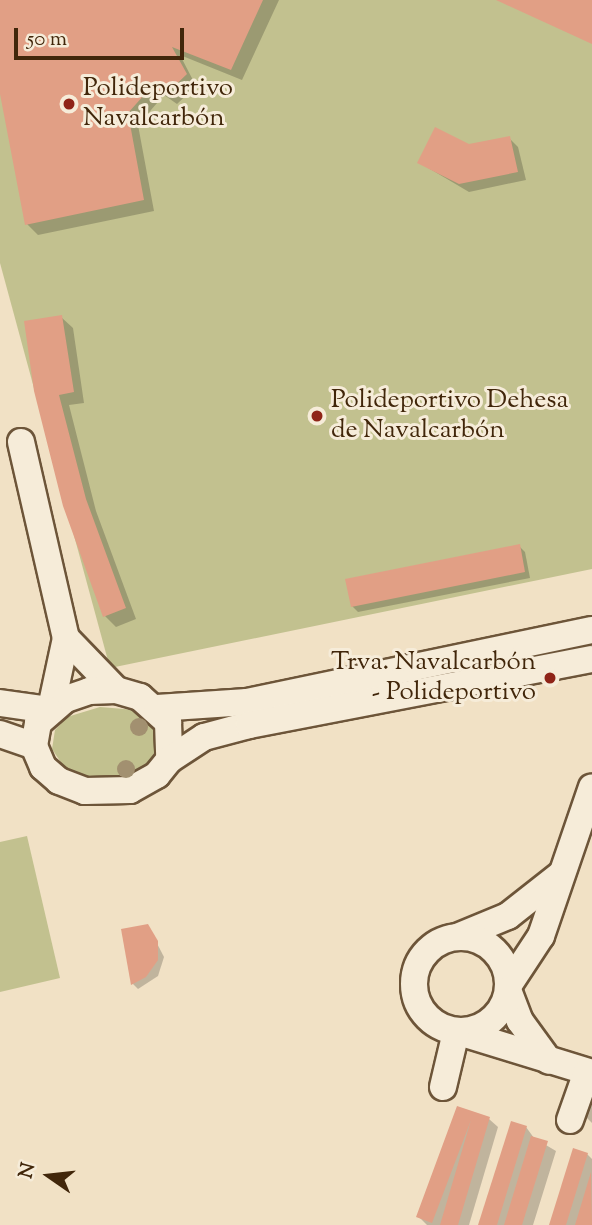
<!DOCTYPE html>
<html>
<head>
<meta charset="utf-8">
<style>
	body { margin:0 }
	#map { position:relative; width:592px; height:1225px; overflow:hidden; background:#f1e1c5; font-family:"Sorts Mill Goudy",serif }
	div>[style] { position:absolute }
	[style*='--x'] { left:calc(var(--x)*1px); top:calc(var(--y)*1px); width:calc(var(--w)*1px); rotate:calc(var(--a)*1deg) }
	.green>* { inset:0; background:#c2c18f }
	.shadow>* { inset:0; background:#0003 }
	.building>* { inset:0; background:#e19f85 }
	.roads { filter:drop-shadow(2px 0 #6d5539) drop-shadow(-2px 0 #6d5539) drop-shadow(0 2px #6d5539) drop-shadow(0 -2px #6d5539) }
	.minor>* { height:26px; margin:-13px; padding:0 13px; transform-origin:13px; border-radius:13px; background:#f6ecd9 }
	.minor>.ring { margin:-13px; padding:0; box-sizing:content-box; background:none; border:26px solid #f6ecd9; border-radius:50% }
	.trees>* { width:18px; height:18px; margin:-9px; border-radius:50%; background:#a29070 }
	.dots>* { width:19px; height:19px; translate:-50% -50%; box-sizing:border-box; border:4px solid #f6ecd9; border-radius:50% }
	span { translate:-50% -50%; white-space:nowrap; text-align:center; line-height:1.15; -webkit-text-stroke:6px #f6ecd9; paint-order:stroke }
	.poi-label { font-size:26px; color:#41260a }
	.left { translate:0 -50%; text-align:left }
	.right { translate:-100% -50%; text-align:right }
	.north { position:absolute; left:14px; top:1141px; width:70px; height:70px; -webkit-text-stroke:5px #f6ecd9; paint-order:stroke; rotate:284deg; font-size:19px; font-weight:700; line-height:28px; text-align:center; color:#41260a }
	.north::after { content:''; display:block; margin:auto; width:24px; height:32px; background:#41260a; clip-path:polygon(50% 0,100% 100%,50% 72%,0 100%) }
	.scale { position:absolute; left:14px; top:28px; width:170px; height:32px; box-sizing:border-box; border:4px solid #41260a; border-top:0; padding-left:9px; font-size:21px; line-height:24px; white-space:nowrap; color:#41260a; -webkit-text-stroke:5px #f6ecd9; paint-order:stroke }
</style>
</head>
<body>
<div id="map">
	<div class="green">
		<div style="clip-path:polygon(0 0,592px 0,592px 569px,110px 668px,0 263px)"></div>
		<div style="clip-path:polygon(100px 707px,136px 710px,150px 718px,157px 731px,158px 746px,150px 761px,125px 777px,88px 777px,66px 770px,52px 749px,55px 730px,67px 717px)"></div>
		<div style="clip-path:polygon(27px 836px,60px 978px,0 992px,0 842px)"></div>
	</div>
	<div class="shadow">
		<div style="clip-path:polygon(0 0,279px 0,242px 80px,180px 55px,196px 86px,177px 104px,164px 95px,138px 125px,154px 211px,38px 235px,27px 224px,0 85px)"></div>
		<div style="clip-path:polygon(509px 138px,518px 147px,526px 180px,469px 192px,420px 163px)"></div>
		<div style="clip-path:polygon(61px 317px,73px 328px,84px 403px,69px 405px,96px 511px,136px 619px,116px 627px,105px 616px,26px 322px)"></div>
		<div style="clip-path:polygon(519px 546px,525px 552px,530px 578px,358px 612px,352px 606px)"></div>
		<div style="clip-path:polygon(148px 926px,164px 957px,158px 976px,138px 989px,133px 984px)"></div>
		<div style="clip-path:polygon(590px 1103px,592px 1104px,592px 1123px,586px 1117px)"></div>
		<div style="clip-path:polygon(458px 1108px,489px 1119px,498px 1127px,469px 1225px,427px 1225px,418px 1216px)"></div>
		<div style="clip-path:polygon(526px 1127px,534px 1138px,556px 1151px,533px 1225px,480px 1225px)"></div>
		<div style="clip-path:polygon(587px 1154px,592px 1159px,592px 1225px,551px 1225px)"></div>
	</div>
	<div class="building">
		<div style="clip-path:polygon(0 0,263px 0,231px 70px,172px 47px,187px 74px,165px 95px,153px 85px,128px 113px,144px 200px,25px 225px,0 94px)"></div>
		<div style="clip-path:polygon(496px 0,592px 0,592px 44px)"></div>
		<div style="clip-path:polygon(435px 127px,469px 144px,510px 136px,518px 172px,459px 184px,417px 163px)"></div>
		<div style="clip-path:polygon(62px 315px,74px 392px,59px 395px,86px 499px,126px 608px,103px 617px,63px 506px,34px 391px,24px 321px)"></div>
		<div style="clip-path:polygon(520px 544px,525px 572px,351px 607px,345px 579px)"></div>
		<div style="clip-path:polygon(148px 924px,158px 941px,158px 960px,146px 977px,131px 985px,121px 929px)"></div>
		<div style="clip-path:polygon(457px 1106px,490px 1117px,458px 1225px,440px 1225px,471px 1120px,432px 1223px,416px 1217px)"></div>
		<div style="clip-path:polygon(511px 1121px,527px 1126px,497px 1225px,478px 1225px)"></div>
		<div style="clip-path:polygon(531px 1136px,548px 1141px,522px 1225px,504px 1225px)"></div>
		<div style="clip-path:polygon(573px 1148px,588px 1153px,566px 1225px,549px 1225px)"></div>
		<div style="clip-path:polygon(591px 1172px,592px 1225px,575px 1225px)"></div>
	</div>
	<div class="roads">
		<div class="minor">
			<div style="--x:21;--y:442;--w:201;--a:77.1"></div>
			<div style="--x:66;--y:638;--w:72;--a:102.1"></div>
			<div style="--x:66;--y:638;--w:72;--a:46.1"></div>
			<div style="--x:116;--y:690;--w:25;--a:16"></div>
			<div style="--x:140;--y:697;--w:38;--a:42"></div>
			<div style="--x:168;--y:722;--w:38;--a:88"></div>
			<div style="--x:169;--y:760;--w:19;--a:129"></div>
			<div style="--x:157;--y:775;--w:31;--a:151"></div>
			<div style="--x:130;--y:790;--w:45;--a:178.7"></div>
			<div style="--x:85;--y:791;--w:28;--a:-159"></div>
			<div style="--x:59;--y:781;--w:21;--a:-139"></div>
			<div style="--x:43;--y:767;--w:23;--a:-113"></div>
			<div style="--x:34;--y:746;--w:23;--a:-80"></div>
			<div style="--x:38;--y:723;--w:37;--a:-41"></div>
			<div style="--x:66;--y:699;--w:24;--a:-19"></div>
			<div style="--x:89;--y:691;--w:27;--a:-2"></div>
			<div style="--x:0;--y:703;--w:49;--a:8.1"></div>
			<div style="--x:157;--y:708;--w:90;--a:-3.8"></div>
			<div style="--x:247;--y:702;--w:352;--a:-11.8"></div>
			<div style="--x:0;--y:734;--w:36;--a:19"></div>
			<div style="--x:169;--y:760;--w:42;--a:-33.3"></div>
			<div style="--x:204;--y:737;--w:47;--a:-14.9"></div>
			<div style="--x:249;--y:725;--w:349;--a:-10.9"></div>
			<div style="--x:457;--y:937;--w:55;--a:-22.4"></div>
			<div style="--x:508;--y:916;--w:66;--a:-38.3"></div>
			<div class="ring" style="left:414px;top:937px;width:68px;height:68px"></div>
			<div style="--x:508;--y:986;--w:60;--a:-56.6"></div>
			<div style="--x:541;--y:936;--w:157;--a:-71.1"></div>
			<div style="--x:508;--y:990;--w:33;--a:69"></div>
			<div style="--x:520;--y:1021;--w:49;--a:54.1"></div>
			<div style="--x:459;--y:1032;--w:139;--a:17.1"></div>
			<div style="--x:443;--y:1087;--w:57;--a:-76.7"></div>
			<div style="--x:570;--y:1120;--w:51;--a:-70.5"></div>
		</div>
	</div>
	<div class="trees">
		<div style="left:139px;top:727px"></div>
		<div style="left:126px;top:769px"></div>
	</div>
	<div class="dots">
		<div style="left:69px;top:104px;background:#8f2418"></div>
		<div style="left:317px;top:416px;background:#8f2418"></div>
		<div style="left:550px;top:678px;background:#8f2418"></div>
	</div>
	<div class="poi-label">
		<span class="left" style="left:83px;top:104px">Polideportivo<br>Navalcarbón</span>
		<span class="left" style="left:331px;top:416px">Polideportivo Dehesa<br>de Navalcarbón</span>
		<span class="right" style="left:536px;top:678px">Trva. Navalcarbón<br>- Polideportivo</span>
	</div>
	<div class="north">N</div>
	<div class="scale">50 m</div>
</div>
</body>
</html>
